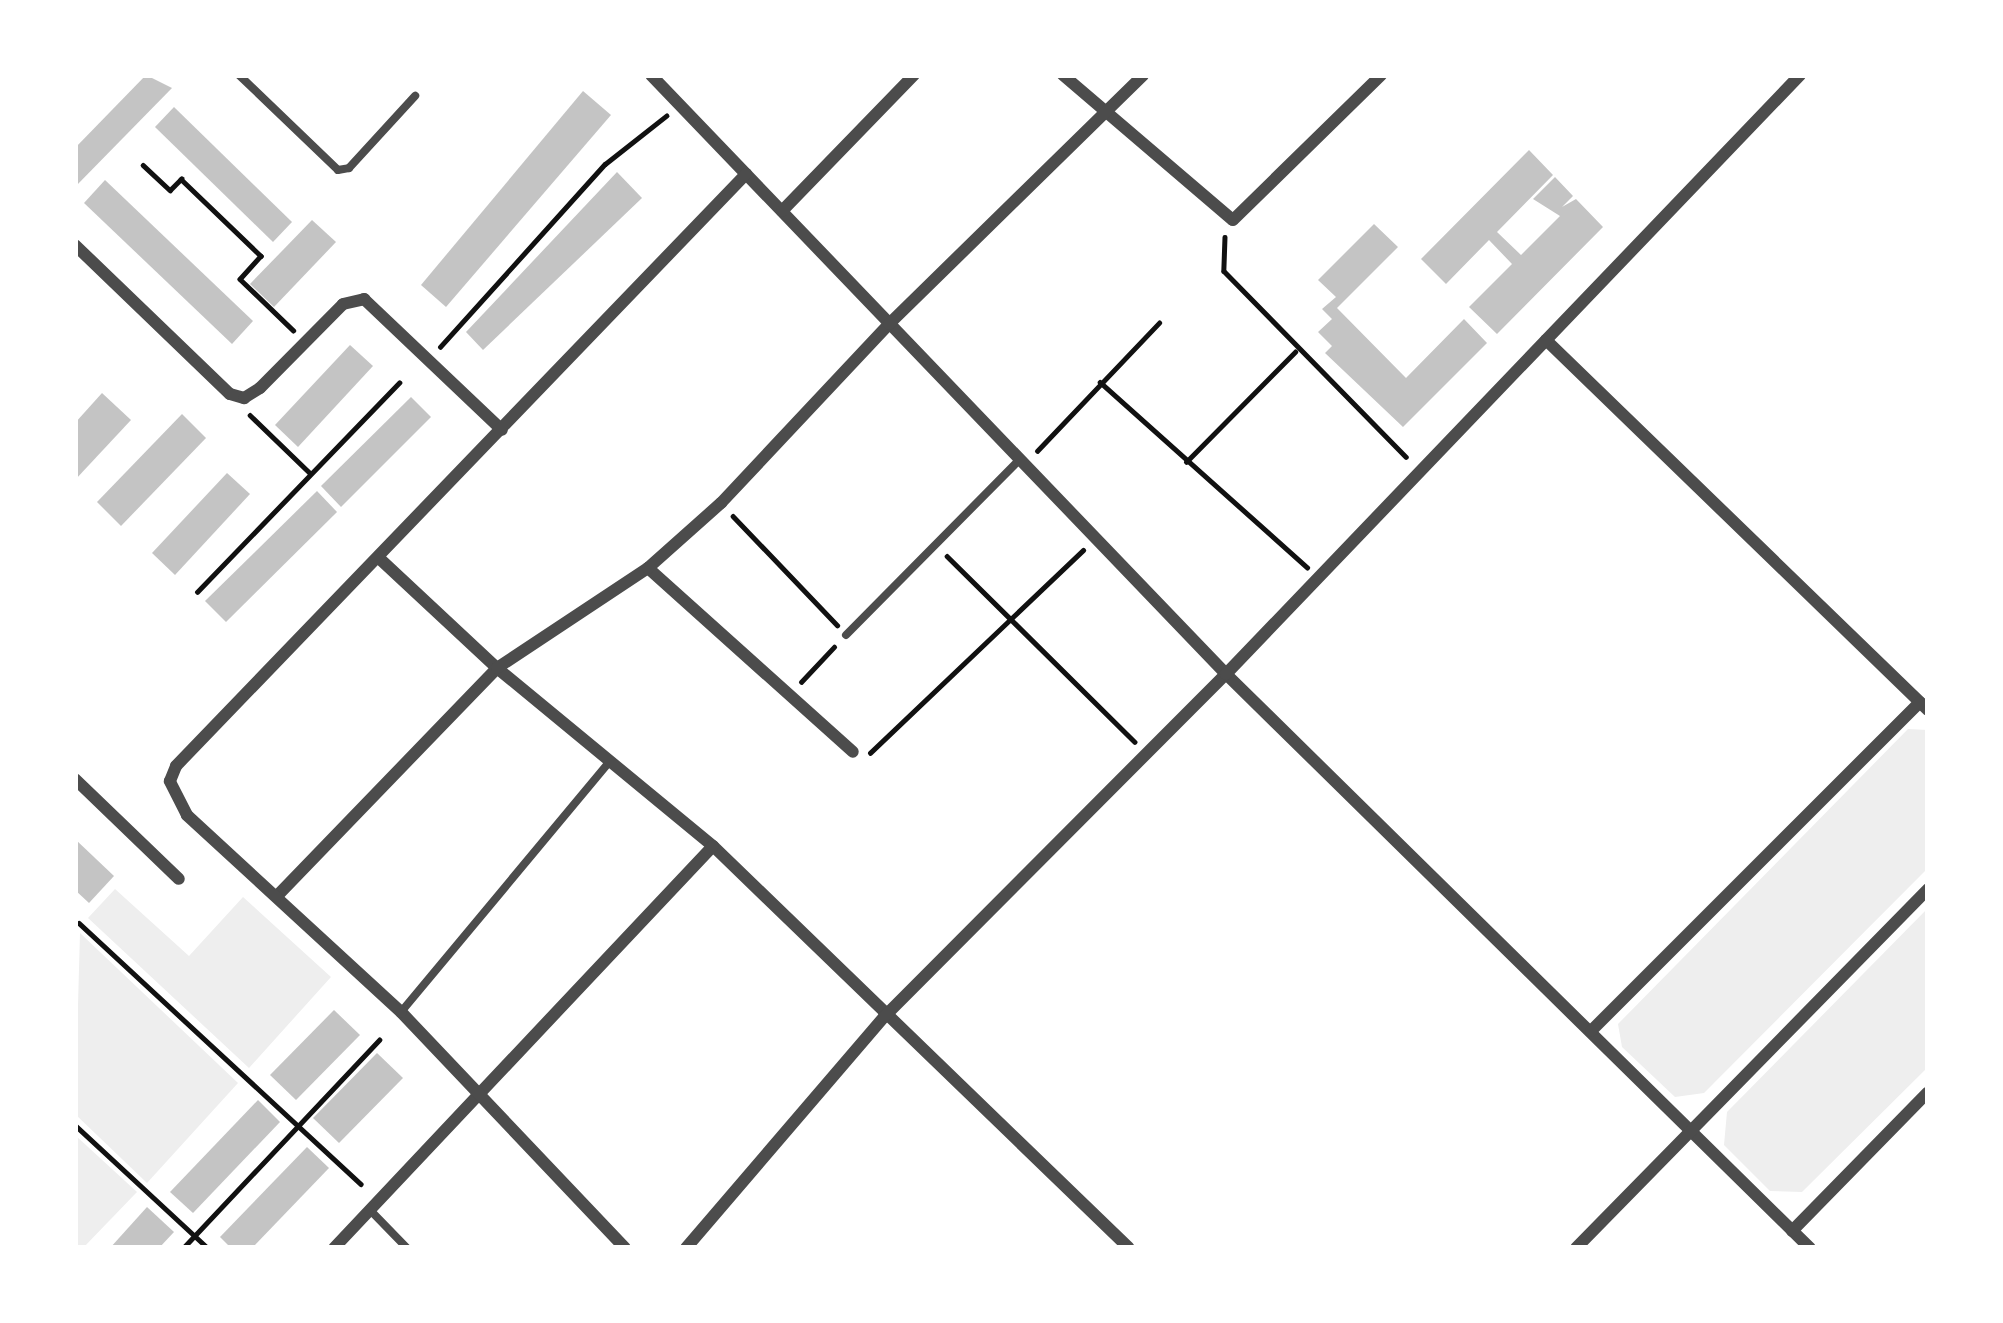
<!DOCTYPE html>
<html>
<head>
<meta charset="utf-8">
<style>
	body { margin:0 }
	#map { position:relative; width:2003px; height:1323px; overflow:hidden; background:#fff; font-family:Barlow,sans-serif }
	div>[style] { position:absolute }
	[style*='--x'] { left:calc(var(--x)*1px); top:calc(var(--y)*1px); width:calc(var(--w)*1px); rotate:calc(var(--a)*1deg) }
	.green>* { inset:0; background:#eee }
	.building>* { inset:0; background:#c4c4c4 }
	.path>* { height:4.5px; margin:-2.25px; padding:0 2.25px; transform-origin:2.25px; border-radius:2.25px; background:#111 }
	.service>* { height:8px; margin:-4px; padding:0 4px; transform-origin:4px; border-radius:4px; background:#4c4c4c }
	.minor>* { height:12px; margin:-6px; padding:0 6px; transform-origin:6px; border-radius:6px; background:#4c4c4c }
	span { translate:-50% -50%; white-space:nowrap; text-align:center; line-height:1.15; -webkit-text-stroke:9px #fff; paint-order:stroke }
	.frame { position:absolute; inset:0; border:78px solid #fff; pointer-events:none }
</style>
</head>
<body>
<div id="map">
	<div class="green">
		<div style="clip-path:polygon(1908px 729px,1928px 730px,1928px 868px,1704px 1093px,1675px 1097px,1622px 1047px,1618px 1024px)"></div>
		<div style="clip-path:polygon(115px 889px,189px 956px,243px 897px,331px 977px,249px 1068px,88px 918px)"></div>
		<div style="clip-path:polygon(1928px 908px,1928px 1067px,1802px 1192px,1770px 1191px,1724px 1145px,1727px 1112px)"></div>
		<div style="clip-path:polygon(80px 933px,238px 1083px,147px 1183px,75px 1114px)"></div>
		<div style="clip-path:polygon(75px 1135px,137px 1192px,83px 1248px,75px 1248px)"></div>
	</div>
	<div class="building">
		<div style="clip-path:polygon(146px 75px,172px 88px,75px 187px,75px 148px)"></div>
		<div style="clip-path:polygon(583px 91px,611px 115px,446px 307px,421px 285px)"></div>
		<div style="clip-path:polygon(174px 107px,292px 222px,273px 242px,155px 127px)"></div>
		<div style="clip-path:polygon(1529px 150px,1553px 175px,1497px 232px,1521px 255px,1560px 216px,1533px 199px,1555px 177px,1573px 196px,1562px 207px,1576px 199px,1603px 227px,1497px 334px,1469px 307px,1512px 264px,1489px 240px,1446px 284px,1421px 259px)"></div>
		<div style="clip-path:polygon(617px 172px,642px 198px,483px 350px,466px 332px)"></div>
		<div style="clip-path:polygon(105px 180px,253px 321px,232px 344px,84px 203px)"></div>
		<div style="clip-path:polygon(312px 220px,336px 242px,274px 307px,250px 284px)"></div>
		<div style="clip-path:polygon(1374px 224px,1398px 247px,1337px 308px,1406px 378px,1464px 319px,1487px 343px,1403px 427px,1325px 353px,1332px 346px,1318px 332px,1332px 319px,1322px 309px,1336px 297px,1318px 280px)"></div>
		<div style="clip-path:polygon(350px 345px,373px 366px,298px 447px,275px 425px)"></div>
		<div style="clip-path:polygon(102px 393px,131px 420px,75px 480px,75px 423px)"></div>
		<div style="clip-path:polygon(411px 397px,431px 417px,341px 507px,321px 486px)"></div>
		<div style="clip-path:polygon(182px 414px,206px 438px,121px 526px,97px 502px)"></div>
		<div style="clip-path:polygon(227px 473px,250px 494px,175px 575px,152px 553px)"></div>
		<div style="clip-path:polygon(317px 491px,337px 512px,226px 622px,205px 601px)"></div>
		<div style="clip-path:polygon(75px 839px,114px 876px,89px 903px,75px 890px)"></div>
		<div style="clip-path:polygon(334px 1010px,360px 1035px,296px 1100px,270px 1075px)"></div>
		<div style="clip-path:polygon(377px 1053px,403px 1078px,339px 1143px,313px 1118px)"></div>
		<div style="clip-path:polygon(258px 1100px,280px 1122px,193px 1213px,170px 1192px)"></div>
		<div style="clip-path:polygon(307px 1147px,329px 1168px,252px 1248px,231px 1248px,220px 1237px)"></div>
		<div style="clip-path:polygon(147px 1207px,174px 1232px,159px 1248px,110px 1248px)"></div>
	</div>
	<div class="path">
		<div style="--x:143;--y:165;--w:37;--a:43"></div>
		<div style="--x:170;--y:190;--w:16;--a:-45"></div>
		<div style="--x:181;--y:179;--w:111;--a:43.9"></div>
		<div style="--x:261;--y:256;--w:31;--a:132"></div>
		<div style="--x:240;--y:279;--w:74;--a:43.9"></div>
		<div style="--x:1225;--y:237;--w:34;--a:92"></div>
		<div style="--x:1224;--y:271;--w:260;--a:45.6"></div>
		<div style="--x:440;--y:347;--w:246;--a:-48"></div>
		<div style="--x:605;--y:164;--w:78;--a:-38.2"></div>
		<div style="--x:1100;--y:382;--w:278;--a:41.8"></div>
		<div style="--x:250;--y:415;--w:83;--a:44"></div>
		<div style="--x:1037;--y:451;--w:177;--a:-46.4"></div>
		<div style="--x:1186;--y:462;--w:155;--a:-45.3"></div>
		<div style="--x:733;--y:516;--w:151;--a:46.3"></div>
		<div style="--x:947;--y:556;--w:264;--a:44.7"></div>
		<div style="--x:197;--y:592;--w:291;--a:-46"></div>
		<div style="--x:801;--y:682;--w:48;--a:-46.7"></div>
		<div style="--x:870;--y:753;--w:294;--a:-43.6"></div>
		<div style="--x:79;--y:923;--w:384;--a:42.8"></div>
		<div style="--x:75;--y:1125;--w:181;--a:42.8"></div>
		<div style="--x:183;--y:1248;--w:286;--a:-46.7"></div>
	</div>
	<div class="service">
		<div style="--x:239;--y:75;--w:137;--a:43.8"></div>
		<div style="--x:338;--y:170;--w:11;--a:-10"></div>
		<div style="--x:349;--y:168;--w:98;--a:-47.5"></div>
		<div style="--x:846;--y:635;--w:246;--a:-45.3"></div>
		<div style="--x:401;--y:1012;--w:325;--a:-50.2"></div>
		<div style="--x:370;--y:1210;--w:53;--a:45.8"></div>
	</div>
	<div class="minor">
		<div style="--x:651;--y:75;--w:830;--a:46.17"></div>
		<div style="--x:1226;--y:674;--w:819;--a:44.51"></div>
		<div style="--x:1063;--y:75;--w:223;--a:40.5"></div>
		<div style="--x:1233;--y:220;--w:207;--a:-44.4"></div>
		<div style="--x:782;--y:211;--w:190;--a:-45.9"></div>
		<div style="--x:75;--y:245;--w:215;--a:43.9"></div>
		<div style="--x:230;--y:394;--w:15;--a:16"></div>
		<div style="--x:244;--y:398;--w:19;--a:-32"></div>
		<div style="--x:260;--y:388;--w:118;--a:-45.3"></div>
		<div style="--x:343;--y:304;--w:22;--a:-13"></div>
		<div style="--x:364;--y:299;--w:190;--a:43.5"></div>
		<div style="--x:1546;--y:340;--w:532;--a:44.09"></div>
		<div style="--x:380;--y:559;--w:160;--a:43"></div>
		<div style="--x:497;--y:668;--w:280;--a:39.5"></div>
		<div style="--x:713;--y:846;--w:578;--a:44.02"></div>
		<div style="--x:648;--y:568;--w:275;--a:41.9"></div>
		<div style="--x:75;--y:779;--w:144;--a:43.9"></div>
		<div style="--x:277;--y:896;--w:317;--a:-46"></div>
		<div style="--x:497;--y:668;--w:181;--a:-33.5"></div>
		<div style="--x:648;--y:568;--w:98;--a:-41.7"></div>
		<div style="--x:721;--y:503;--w:245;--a:-46.8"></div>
		<div style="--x:889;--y:324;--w:356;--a:-44.4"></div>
		<div style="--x:1591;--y:1031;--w:465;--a:-45"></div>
		<div style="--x:1792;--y:1231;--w:194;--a:-45.6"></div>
		<div style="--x:334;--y:1248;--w:552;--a:-46.69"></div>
		<div style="--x:625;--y:1248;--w:325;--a:-133.5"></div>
		<div style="--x:401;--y:1012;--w:291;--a:-137.4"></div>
		<div style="--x:187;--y:815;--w:38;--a:-117"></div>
		<div style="--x:170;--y:781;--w:16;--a:-68"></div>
		<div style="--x:176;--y:766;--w:822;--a:-46.08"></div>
		<div style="--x:686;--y:1248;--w:304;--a:-49.4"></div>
		<div style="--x:884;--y:1017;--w:484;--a:-45.1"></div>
		<div style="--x:1226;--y:674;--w:830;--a:-46.22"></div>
		<div style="--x:1576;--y:1248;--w:503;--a:-45.56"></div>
	</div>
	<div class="frame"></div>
</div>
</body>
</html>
